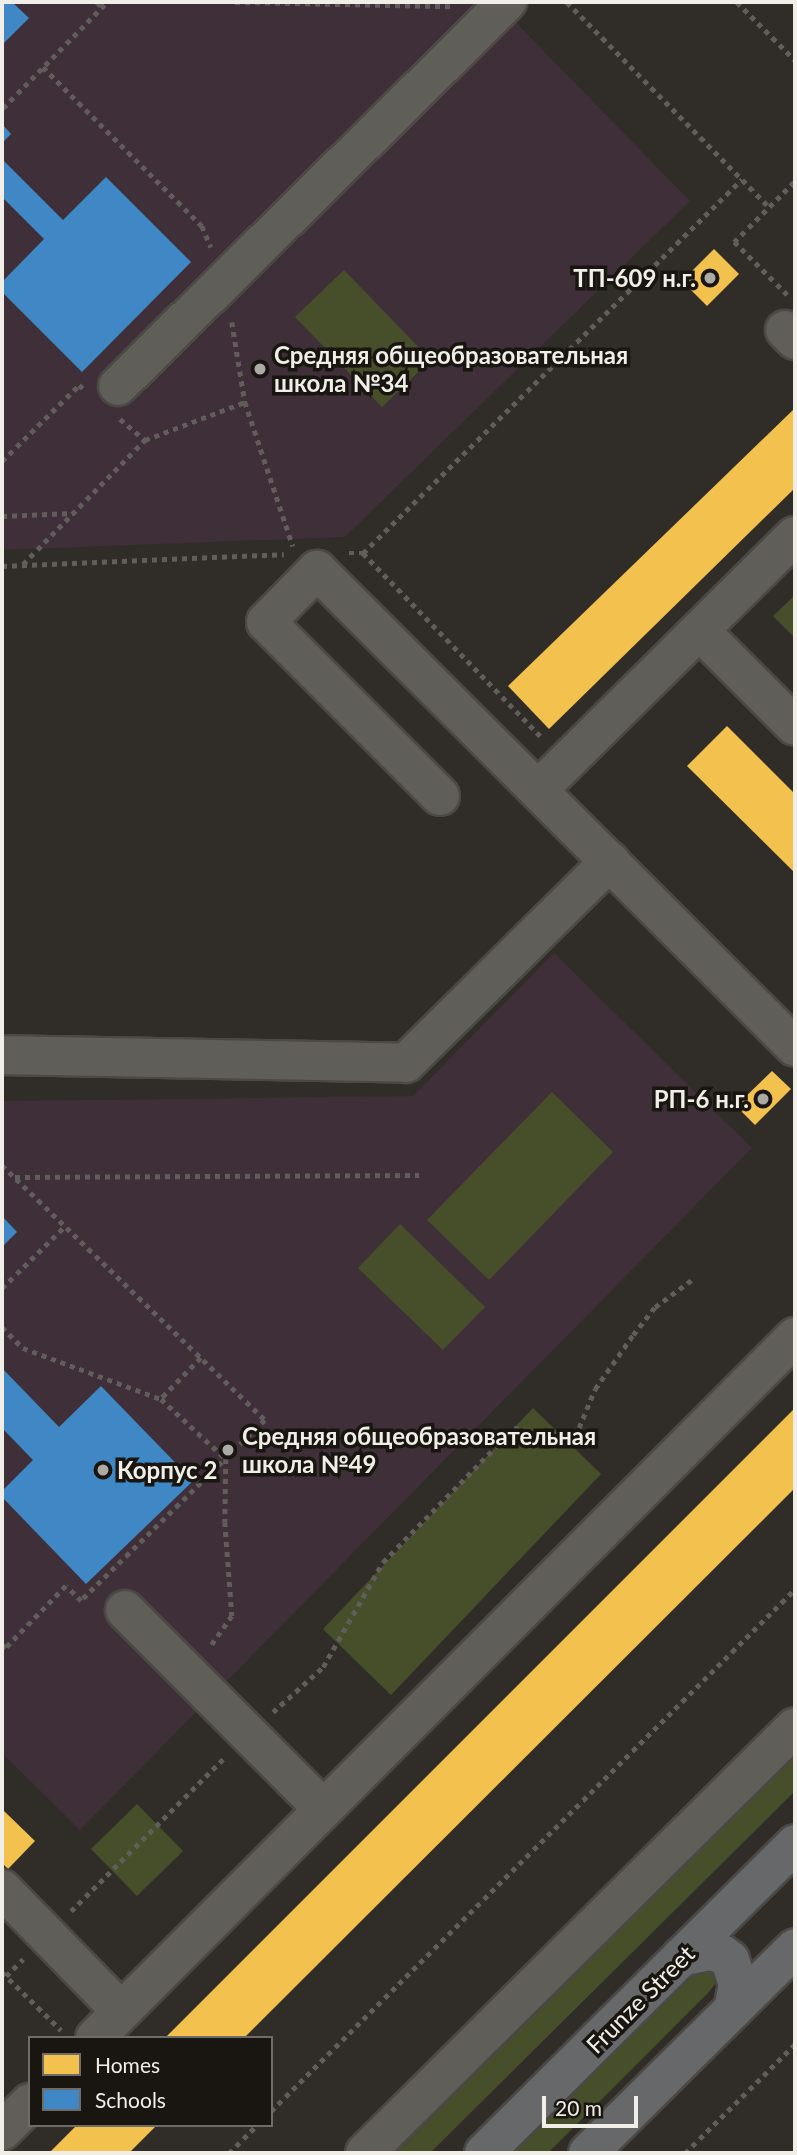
<!DOCTYPE html>
<html>
<head>
<meta charset="utf-8">
<style>
	body { margin:0 }
	#map { position:relative; width:797px; height:2155px; overflow:hidden; background:#302c28; font-family:Lato,sans-serif }
	div>[style] { position:absolute }
	[style*='--x'] { left:calc(var(--x)*1px); top:calc(var(--y)*1px); width:calc(var(--w)*1px); rotate:calc(var(--a)*1deg) }
	.education>* { inset:0; background:#3f2f38 }
	.green>* { inset:0; background:#474f2a }
	.homes>* { inset:0; background:#f2c14e }
	.schools>* { inset:0; background:#3f88c5 }
	.path>* { height:4.5px; margin-top:-2.25px; transform-origin:0; background:repeating-linear-gradient(90deg,#605d5a 0 5px,transparent 0 10px) }
	.roads { filter:drop-shadow(2px 0 #4b4845) drop-shadow(-2px 0 #4b4845) drop-shadow(0 2px #4b4845) drop-shadow(0 -2px #4b4845) }
	.minor>* { height:38px; margin:-19px; padding:0 19px; transform-origin:19px; border-radius:19px; background:#605e59 }
	.major>* { height:38px; margin:-19px; padding:0 19px; transform-origin:19px; border-radius:19px; background:#666869 }
	.dots>* { width:19px; height:19px; translate:-50% -50%; box-sizing:border-box; border:4px solid #191612; border-radius:50% }
	span { translate:-50% -50%; white-space:nowrap; text-align:center; line-height:1.15; -webkit-text-stroke:7px #191612; paint-order:stroke }
	.poi-label { font-size:24px; color:#f1ede7; font-weight:700 }
	.right { translate:-100% -50%; text-align:right }
	.left { translate:0 -50%; text-align:left }
	.street-label { font-size:24px; color:#f1ede7 }
	.frame { position:absolute; inset:0; border:4px solid #f1ede7; pointer-events:none }
	.legend { position:absolute; left:28px; top:2036px; width:245px; height:91px; box-sizing:border-box; background:#191612; border:2px solid #6f6c67; margin:0; padding:9px 12px; list-style:none; font-size:21px; color:#f1ede7 }
	.legend li { display:flex; align-items:center; gap:14px; height:35px }
	.legend b { width:35px; border:2px solid #6f6c67 }
	.scale { position:absolute; left:542px; top:2096px; width:96px; height:32px; box-sizing:border-box; border:4px solid #f1ede7; border-top:0; padding-left:9px; font-size:21px; line-height:24px; white-space:nowrap; color:#f1ede7; -webkit-text-stroke:5px #191612; paint-order:stroke }
</style>
</head>
<body>
<div id="map">
	<div class="education">
		<div style="clip-path:polygon(2px 2px,496px 2px,690px 201px,345px 537px,2px 550px)"></div>
		<div style="clip-path:polygon(554px 953px,752px 1148px,80px 1830px,2px 1753px,2px 1101px,413px 1096px)"></div>
	</div>
	<div class="green">
		<div style="clip-path:polygon(344px 270px,431px 360px,382px 407px,295px 317px)"></div>
		<div style="clip-path:polygon(795px 595px,795px 638px,773px 616px)"></div>
		<div style="clip-path:polygon(552px 1092px,613px 1152px,489px 1280px,427px 1220px)"></div>
		<div style="clip-path:polygon(400px 1224px,485px 1307px,443px 1350px,358px 1268px)"></div>
		<div style="clip-path:polygon(533px 1408px,601px 1474px,391px 1695px,323px 1629px)"></div>
		<div style="clip-path:polygon(795px 1754px,795px 1791px,430px 2153px,392px 2153px)"></div>
		<div style="clip-path:polygon(137px 1804px,183px 1851px,137px 1896px,91px 1849px)"></div>
		<div style="clip-path:polygon(712px 1970px,715px 1984px,708px 1993px,548px 2153px,508px 2153px,688px 1974px)"></div>
	</div>
	<div class="homes">
		<div style="clip-path:polygon(714px 249px,739px 274px,707px 306px,682px 281px)"></div>
		<div style="clip-path:polygon(793px 410px,795px 488px,549px 729px,508px 686px)"></div>
		<div style="clip-path:polygon(727px 726px,795px 794px,795px 873px,687px 766px)"></div>
		<div style="clip-path:polygon(772px 1071px,791px 1089px,755px 1125px,736px 1106px)"></div>
		<div style="clip-path:polygon(795px 1408px,795px 1488px,244px 2038px,165px 2038px)"></div>
		<div style="clip-path:polygon(3px 1810px,35px 1841px,8px 1869px,2px 1863px)"></div>
		<div style="clip-path:polygon(77px 2125px,157px 2125px,129px 2153px,49px 2153px)"></div>
	</div>
	<div class="schools">
		<div style="clip-path:polygon(2px 2px,12px 2px,29px 18px,2px 45px)"></div>
		<div style="clip-path:polygon(2px 124px,11px 134px,2px 143px)"></div>
		<div style="clip-path:polygon(2px 159px,63px 220px,106px 177px,191px 262px,82px 372px,2px 292px,2px 282px,44px 239px,2px 197px)"></div>
		<div style="clip-path:polygon(2px 1216px,17px 1232px,2px 1247px)"></div>
		<div style="clip-path:polygon(2px 1368px,59px 1427px,101px 1386px,193px 1481px,86px 1584px,2px 1497px,2px 1491px,33px 1460px,2px 1428px)"></div>
	</div>
	<div class="path">
		<div style="--x:97;--y:2;--w:7;--a:45"></div>
		<div style="--x:235;--y:2;--w:216;--a:1.1"></div>
		<div style="--x:567;--y:2;--w:288;--a:45.4"></div>
		<div style="--x:737;--y:2;--w:82;--a:45"></div>
		<div style="--x:43;--y:67;--w:225;--a:45"></div>
		<div style="--x:202;--y:226;--w:23;--a:67"></div>
		<div style="--x:3;--y:108;--w:148;--a:-45.5"></div>
		<div style="--x:787;--y:295;--w:75;--a:-135"></div>
		<div style="--x:734;--y:242;--w:86;--a:-45"></div>
		<div style="--x:232;--y:322;--w:81;--a:80.8"></div>
		<div style="--x:245;--y:402;--w:152;--a:71.6"></div>
		<div style="--x:120;--y:419;--w:33;--a:40"></div>
		<div style="--x:2;--y:461;--w:108;--a:-44.6"></div>
		<div style="--x:79;--y:385;--w:6;--a:39"></div>
		<div style="--x:2;--y:516;--w:71;--a:-2.4"></div>
		<div style="--x:349;--y:553;--w:14;--a:0"></div>
		<div style="--x:363;--y:553;--w:257;--a:45.9"></div>
		<div style="--x:363;--y:553;--w:532;--a:-44.62"></div>
		<div style="--x:23;--y:564;--w:174;--a:-45.5"></div>
		<div style="--x:145;--y:440;--w:107;--a:-20.8"></div>
		<div style="--x:2;--y:566;--w:282;--a:-2.4"></div>
		<div style="--x:2;--y:1165;--w:366;--a:44.1"></div>
		<div style="--x:265;--y:1420;--w:258;--a:135.5"></div>
		<div style="--x:81;--y:1601;--w:21;--a:-135"></div>
		<div style="--x:66;--y:1586;--w:86;--a:134.1"></div>
		<div style="--x:6;--y:1648;--w:5;--a:-143"></div>
		<div style="--x:15;--y:1177;--w:404;--a:-0.3"></div>
		<div style="--x:2;--y:1288;--w:88;--a:-44.5"></div>
		<div style="--x:2;--y:1327;--w:30;--a:45"></div>
		<div style="--x:23;--y:1348;--w:147;--a:20.3"></div>
		<div style="--x:201;--y:1358;--w:57;--a:134.3"></div>
		<div style="--x:161;--y:1399;--w:88;--a:42.7"></div>
		<div style="--x:226;--y:1459;--w:63;--a:90.9"></div>
		<div style="--x:225;--y:1522;--w:94;--a:85.7"></div>
		<div style="--x:232;--y:1616;--w:37;--a:125"></div>
		<div style="--x:273;--y:1712;--w:67;--a:-42"></div>
		<div style="--x:323;--y:1667;--w:121;--a:-60.3"></div>
		<div style="--x:383;--y:1562;--w:187;--a:-45.6"></div>
		<div style="--x:514;--y:1428;--w:62;--a:8.4"></div>
		<div style="--x:575;--y:1437;--w:52;--a:-67.4"></div>
		<div style="--x:595;--y:1389;--w:66;--a:-54.9"></div>
		<div style="--x:633;--y:1335;--w:36;--a:-52"></div>
		<div style="--x:655;--y:1307;--w:47;--a:-36.4"></div>
		<div style="--x:71;--y:1911;--w:215;--a:-45"></div>
		<div style="--x:2;--y:1972;--w:83;--a:44.5"></div>
		<div style="--x:6;--y:1976;--w:24;--a:-45"></div>
		<div style="--x:271;--y:2111;--w:740;--a:-44.89"></div>
		<div style="--x:229;--y:2153;--w:40;--a:-45"></div>
		<div style="--x:685;--y:2153;--w:155;--a:-44.7"></div>
	</div>
	<div class="roads">
		<div class="minor">
			<div style="--x:785;--y:330;--w:14;--a:45"></div>
			<div style="--x:118;--y:386;--w:547;--a:-44.63"></div>
			<div style="--x:700;--y:631;--w:134;--a:45"></div>
			<div style="--x:538;--y:790;--w:361;--a:-44.7"></div>
			<div style="--x:440;--y:796;--w:246;--a:-135"></div>
			<div style="--x:266;--y:622;--w:73;--a:-45.6"></div>
			<div style="--x:317;--y:570;--w:675;--a:44.94"></div>
			<div style="--x:2;--y:1055;--w:404;--a:1.1"></div>
			<div style="--x:406;--y:1063;--w:287;--a:-44.7"></div>
			<div style="--x:125;--y:1610;--w:281;--a:45.1"></div>
			<div style="--x:2;--y:1889;--w:170;--a:45.7"></div>
			<div style="--x:95;--y:2038;--w:991;--a:-45.04"></div>
			<div style="--x:2;--y:2131;--w:40;--a:-45"></div>
			<div style="--x:365;--y:2153;--w:605;--a:-44.73"></div>
		</div>
		<div class="major">
			<div style="--x:681;--y:1957;--w:29;--a:-12"></div>
			<div style="--x:709;--y:1951;--w:13;--a:13"></div>
			<div style="--x:722;--y:1954;--w:10;--a:37"></div>
			<div style="--x:730;--y:1960;--w:25;--a:72"></div>
			<div style="--x:738;--y:1984;--w:26;--a:101"></div>
			<div style="--x:484;--y:2153;--w:438;--a:-44.8"></div>
			<div style="--x:588;--y:2153;--w:291;--a:-44.7"></div>
		</div>
	</div>
	<div class="dots">
		<div style="left:710px;top:278px;background:#ada9a4"></div>
		<div style="left:260px;top:369px;background:#ada9a4"></div>
		<div style="left:763px;top:1099px;background:#ada9a4"></div>
		<div style="left:228px;top:1450px;background:#ada9a4"></div>
		<div style="left:103px;top:1470px;background:#ada9a4"></div>
	</div>
	<div class="poi-label">
		<span class="right" style="left:696px;top:278px">ТП-609 н.г.</span>
		<span class="left" style="left:274px;top:369px">Средняя общеобразовательная<br>школа №34</span>
		<span class="right" style="left:749px;top:1099px">РП-6 н.г.</span>
		<span class="left" style="left:242px;top:1450px">Средняя общеобразовательная<br>школа №49</span>
		<span class="left" style="left:117px;top:1470px">Корпус 2</span>
	</div>
	<div class="street-label">
		<span style="left:640px;top:1999px;rotate:-45deg">Frunze Street</span>
	</div>
	<div class="frame"></div>
	<ul class="legend">
	<li><b style="height:19px;background:#f2c14e"></b>Homes</li>
	<li><b style="height:19px;background:#3f88c5"></b>Schools</li>
	</ul>
	<div class="scale">20 m</div>
</div>
</body>
</html>
